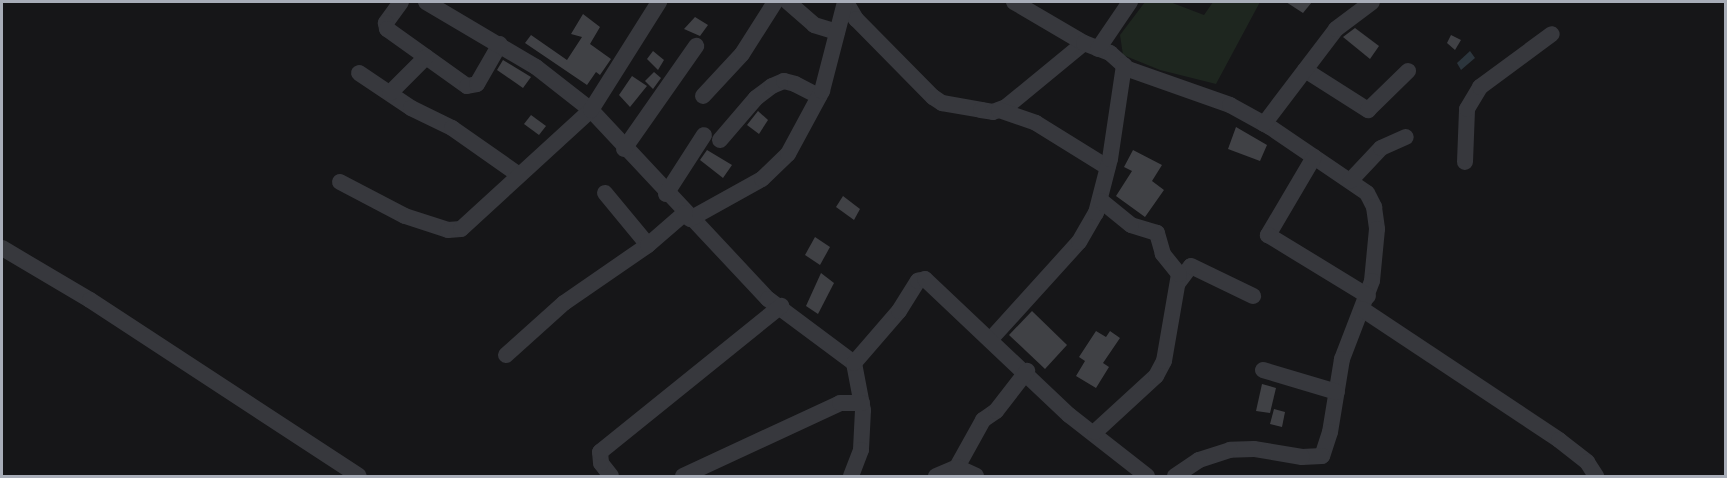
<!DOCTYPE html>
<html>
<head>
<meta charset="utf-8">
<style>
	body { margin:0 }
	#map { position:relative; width:1727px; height:478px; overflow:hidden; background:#161618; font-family:Rubik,sans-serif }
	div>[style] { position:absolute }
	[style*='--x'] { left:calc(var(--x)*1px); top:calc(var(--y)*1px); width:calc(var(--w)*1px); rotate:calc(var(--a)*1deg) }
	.green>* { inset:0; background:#1e261f }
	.water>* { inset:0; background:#2c353c }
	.building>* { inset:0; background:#404145 }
	.minor>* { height:16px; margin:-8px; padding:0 8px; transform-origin:8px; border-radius:8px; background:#37383d }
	span { translate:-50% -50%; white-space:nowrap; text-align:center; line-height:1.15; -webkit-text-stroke:5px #111113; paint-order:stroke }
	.frame { position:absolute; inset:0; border:3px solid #a8adb8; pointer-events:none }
</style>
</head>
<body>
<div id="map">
	<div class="green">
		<div style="clip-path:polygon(1145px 2px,1170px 2px,1204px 15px,1213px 2px,1260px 2px,1216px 84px,1160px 70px,1123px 55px,1120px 35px)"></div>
	</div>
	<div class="water">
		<div style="clip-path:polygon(1470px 51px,1475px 58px,1461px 70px,1457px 63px)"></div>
	</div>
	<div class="building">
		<div style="clip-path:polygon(1286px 2px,1312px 2px,1303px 13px)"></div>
		<div style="clip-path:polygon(583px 14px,600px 27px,590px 44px,611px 59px,600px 75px,596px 72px,587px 85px,525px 43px,531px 35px,567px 60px,582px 37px,571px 34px)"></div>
		<div style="clip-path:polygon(695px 17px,708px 25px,700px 36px,684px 29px)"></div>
		<div style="clip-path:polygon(1355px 28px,1379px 46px,1370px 59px,1343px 37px)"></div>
		<div style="clip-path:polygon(1451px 35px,1461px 40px,1455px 50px,1447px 43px)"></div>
		<div style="clip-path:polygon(653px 51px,664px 60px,658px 70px,647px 59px)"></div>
		<div style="clip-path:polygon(503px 60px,531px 77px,523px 88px,497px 70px)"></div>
		<div style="clip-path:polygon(654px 72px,661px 78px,653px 89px,645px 81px)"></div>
		<div style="clip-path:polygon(632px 76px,647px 86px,630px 107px,619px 95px)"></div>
		<div style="clip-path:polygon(758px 111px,768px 120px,759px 134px,747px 125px)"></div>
		<div style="clip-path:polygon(531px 115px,546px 126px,539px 135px,524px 124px)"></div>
		<div style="clip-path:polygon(1236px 127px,1267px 145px,1260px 161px,1228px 149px)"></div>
		<div style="clip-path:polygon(707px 150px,732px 165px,723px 178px,700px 160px)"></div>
		<div style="clip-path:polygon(1133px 150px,1162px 165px,1152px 181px,1164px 190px,1145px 217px,1116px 196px,1132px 171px,1124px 167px)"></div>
		<div style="clip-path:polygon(843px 196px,860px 209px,854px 220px,836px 207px)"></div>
		<div style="clip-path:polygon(815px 237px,830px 247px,820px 265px,805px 255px)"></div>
		<div style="clip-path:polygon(821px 273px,834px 283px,818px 314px,806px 306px)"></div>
		<div style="clip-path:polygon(1032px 311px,1067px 345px,1045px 369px,1009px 335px)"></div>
		<div style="clip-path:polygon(1096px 331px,1106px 337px,1110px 331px,1120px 338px,1103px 363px,1109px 367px,1096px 388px,1076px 376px,1085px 361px,1079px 357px)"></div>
		<div style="clip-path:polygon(1262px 384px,1276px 388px,1270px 413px,1256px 411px)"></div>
		<div style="clip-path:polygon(1274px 409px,1285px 412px,1282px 427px,1270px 424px)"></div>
	</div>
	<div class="minor">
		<div style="--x:401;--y:2;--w:26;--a:126"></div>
		<div style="--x:386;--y:23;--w:6;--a:81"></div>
		<div style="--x:387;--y:29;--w:98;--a:35.5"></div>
		<div style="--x:467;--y:86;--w:10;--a:-11"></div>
		<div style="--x:477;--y:84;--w:46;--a:-60.1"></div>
		<div style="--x:426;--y:2;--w:128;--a:30.6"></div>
		<div style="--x:536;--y:67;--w:70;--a:38"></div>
		<div style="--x:591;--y:110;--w:259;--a:46.9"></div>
		<div style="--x:768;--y:299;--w:107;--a:36.7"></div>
		<div style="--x:854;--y:363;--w:48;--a:79.2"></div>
		<div style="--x:863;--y:410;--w:40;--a:92.9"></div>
		<div style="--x:861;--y:450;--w:28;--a:111"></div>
		<div style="--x:788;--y:2;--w:35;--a:41"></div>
		<div style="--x:814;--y:25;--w:24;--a:17"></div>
		<div style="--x:846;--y:2;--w:20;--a:60"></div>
		<div style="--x:856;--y:19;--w:110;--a:45.4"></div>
		<div style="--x:933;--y:97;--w:11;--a:34"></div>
		<div style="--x:942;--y:103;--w:40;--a:10"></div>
		<div style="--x:981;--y:110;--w:12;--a:9"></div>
		<div style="--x:993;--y:112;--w:14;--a:-21"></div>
		<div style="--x:1006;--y:107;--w:101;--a:-39.4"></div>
		<div style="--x:1014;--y:2;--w:81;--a:30.4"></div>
		<div style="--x:1084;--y:43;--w:28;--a:21"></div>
		<div style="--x:1110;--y:53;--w:24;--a:42"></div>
		<div style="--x:1128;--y:69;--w:108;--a:19.4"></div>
		<div style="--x:1230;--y:105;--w:46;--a:28.8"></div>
		<div style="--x:1270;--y:127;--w:117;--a:34.2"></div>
		<div style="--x:1367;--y:193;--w:16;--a:63"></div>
		<div style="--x:1374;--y:207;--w:22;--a:82"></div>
		<div style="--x:1377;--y:229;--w:52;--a:95.5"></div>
		<div style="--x:1372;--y:281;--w:84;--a:111"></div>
		<div style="--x:1342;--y:359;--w:74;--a:99.3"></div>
		<div style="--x:1330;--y:432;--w:25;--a:108"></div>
		<div style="--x:1322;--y:456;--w:20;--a:177"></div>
		<div style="--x:1302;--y:457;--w:49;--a:-170.5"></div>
		<div style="--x:1254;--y:449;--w:24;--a:178"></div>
		<div style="--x:1230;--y:450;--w:33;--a:162"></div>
		<div style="--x:1199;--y:460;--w:29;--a:146"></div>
		<div style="--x:1098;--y:49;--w:57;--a:-55.8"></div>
		<div style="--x:1305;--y:70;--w:75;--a:32.4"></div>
		<div style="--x:1368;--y:110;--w:56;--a:-44.3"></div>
		<div style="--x:359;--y:73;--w:63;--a:33.9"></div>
		<div style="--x:411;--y:108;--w:46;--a:26"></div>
		<div style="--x:452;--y:128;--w:82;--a:35"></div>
		<div style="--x:390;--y:93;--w:51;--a:-45"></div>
		<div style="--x:703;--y:96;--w:57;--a:-47.1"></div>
		<div style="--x:742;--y:54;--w:62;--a:-57.6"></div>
		<div style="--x:999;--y:110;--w:39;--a:19"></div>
		<div style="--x:1036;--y:123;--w:84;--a:31.8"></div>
		<div style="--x:1264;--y:124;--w:119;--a:-52.8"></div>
		<div style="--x:1336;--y:29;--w:45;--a:-36.9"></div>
		<div style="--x:720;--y:140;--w:55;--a:-49.4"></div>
		<div style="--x:756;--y:98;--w:20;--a:-37"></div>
		<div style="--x:772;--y:86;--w:13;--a:-23"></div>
		<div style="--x:784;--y:81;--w:11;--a:15"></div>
		<div style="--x:795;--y:84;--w:27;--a:27"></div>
		<div style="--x:624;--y:149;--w:126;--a:-55"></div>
		<div style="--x:1314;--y:157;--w:91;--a:120.5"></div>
		<div style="--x:1268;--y:235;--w:117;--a:31.4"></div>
		<div style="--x:1465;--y:162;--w:53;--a:-87.8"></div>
		<div style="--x:1467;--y:109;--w:26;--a:-59"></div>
		<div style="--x:1480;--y:87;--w:89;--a:-36.4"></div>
		<div style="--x:1350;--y:181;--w:45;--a:-46.8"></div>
		<div style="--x:1381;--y:148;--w:27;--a:-24"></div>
		<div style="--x:340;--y:182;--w:73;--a:27.6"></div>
		<div style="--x:405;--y:216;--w:45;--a:18"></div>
		<div style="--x:448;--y:230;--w:13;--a:-4"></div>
		<div style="--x:461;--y:229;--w:176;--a:-42.5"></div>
		<div style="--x:591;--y:110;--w:128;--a:-57.8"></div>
		<div style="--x:605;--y:193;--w:67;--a:50.4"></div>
		<div style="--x:666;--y:194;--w:70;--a:-57.2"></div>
		<div style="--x:690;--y:219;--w:82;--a:-29.1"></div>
		<div style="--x:762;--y:179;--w:36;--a:-44"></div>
		<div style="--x:788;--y:154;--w:72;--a:-61.6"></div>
		<div style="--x:822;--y:91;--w:92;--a:-75.5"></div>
		<div style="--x:2;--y:248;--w:102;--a:30.6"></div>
		<div style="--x:90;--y:300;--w:321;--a:33.2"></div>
		<div style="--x:1178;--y:283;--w:21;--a:-53"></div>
		<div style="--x:1191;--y:266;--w:69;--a:25.8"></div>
		<div style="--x:1362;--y:309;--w:237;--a:33.6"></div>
		<div style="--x:1559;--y:440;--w:36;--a:38"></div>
		<div style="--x:1587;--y:462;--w:17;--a:57"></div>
		<div style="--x:990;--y:340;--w:132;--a:-47.8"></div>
		<div style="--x:1079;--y:242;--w:34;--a:-60"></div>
		<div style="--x:1096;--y:213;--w:56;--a:-75.5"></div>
		<div style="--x:1110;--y:159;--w:95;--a:-81.5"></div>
		<div style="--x:506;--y:355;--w:78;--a:-41.9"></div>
		<div style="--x:564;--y:303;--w:102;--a:-34.6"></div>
		<div style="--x:648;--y:245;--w:49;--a:-40.9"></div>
		<div style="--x:854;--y:363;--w:69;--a:-49.1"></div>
		<div style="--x:899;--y:311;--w:36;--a:-58"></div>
		<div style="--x:918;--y:281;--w:7;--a:-16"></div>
		<div style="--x:925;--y:279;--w:198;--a:43.4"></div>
		<div style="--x:1069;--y:415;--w:99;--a:38"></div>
		<div style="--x:1263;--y:370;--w:77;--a:16.6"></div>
		<div style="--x:1095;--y:432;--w:83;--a:-42.6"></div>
		<div style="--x:1156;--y:376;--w:17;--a:-62"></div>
		<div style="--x:1164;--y:361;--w:88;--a:-80.2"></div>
		<div style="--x:1179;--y:274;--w:26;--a:-129"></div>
		<div style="--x:1163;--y:254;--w:22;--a:-106"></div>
		<div style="--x:1157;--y:233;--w:27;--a:-163"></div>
		<div style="--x:1131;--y:225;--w:38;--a:-141"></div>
		<div style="--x:957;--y:467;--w:54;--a:-61"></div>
		<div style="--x:983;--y:420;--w:16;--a:-35"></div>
		<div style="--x:996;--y:411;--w:51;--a:-52.2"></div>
		<div style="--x:611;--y:476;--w:16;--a:-128"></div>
		<div style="--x:601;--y:463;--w:11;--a:-95"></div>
		<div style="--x:600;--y:452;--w:233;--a:-38.9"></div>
		<div style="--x:683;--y:476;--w:173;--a:-24.9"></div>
		<div style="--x:840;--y:403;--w:22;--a:0"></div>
		<div style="--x:936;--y:476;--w:23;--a:-23"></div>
		<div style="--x:957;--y:467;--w:21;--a:25"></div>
	</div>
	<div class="frame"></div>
</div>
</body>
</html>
